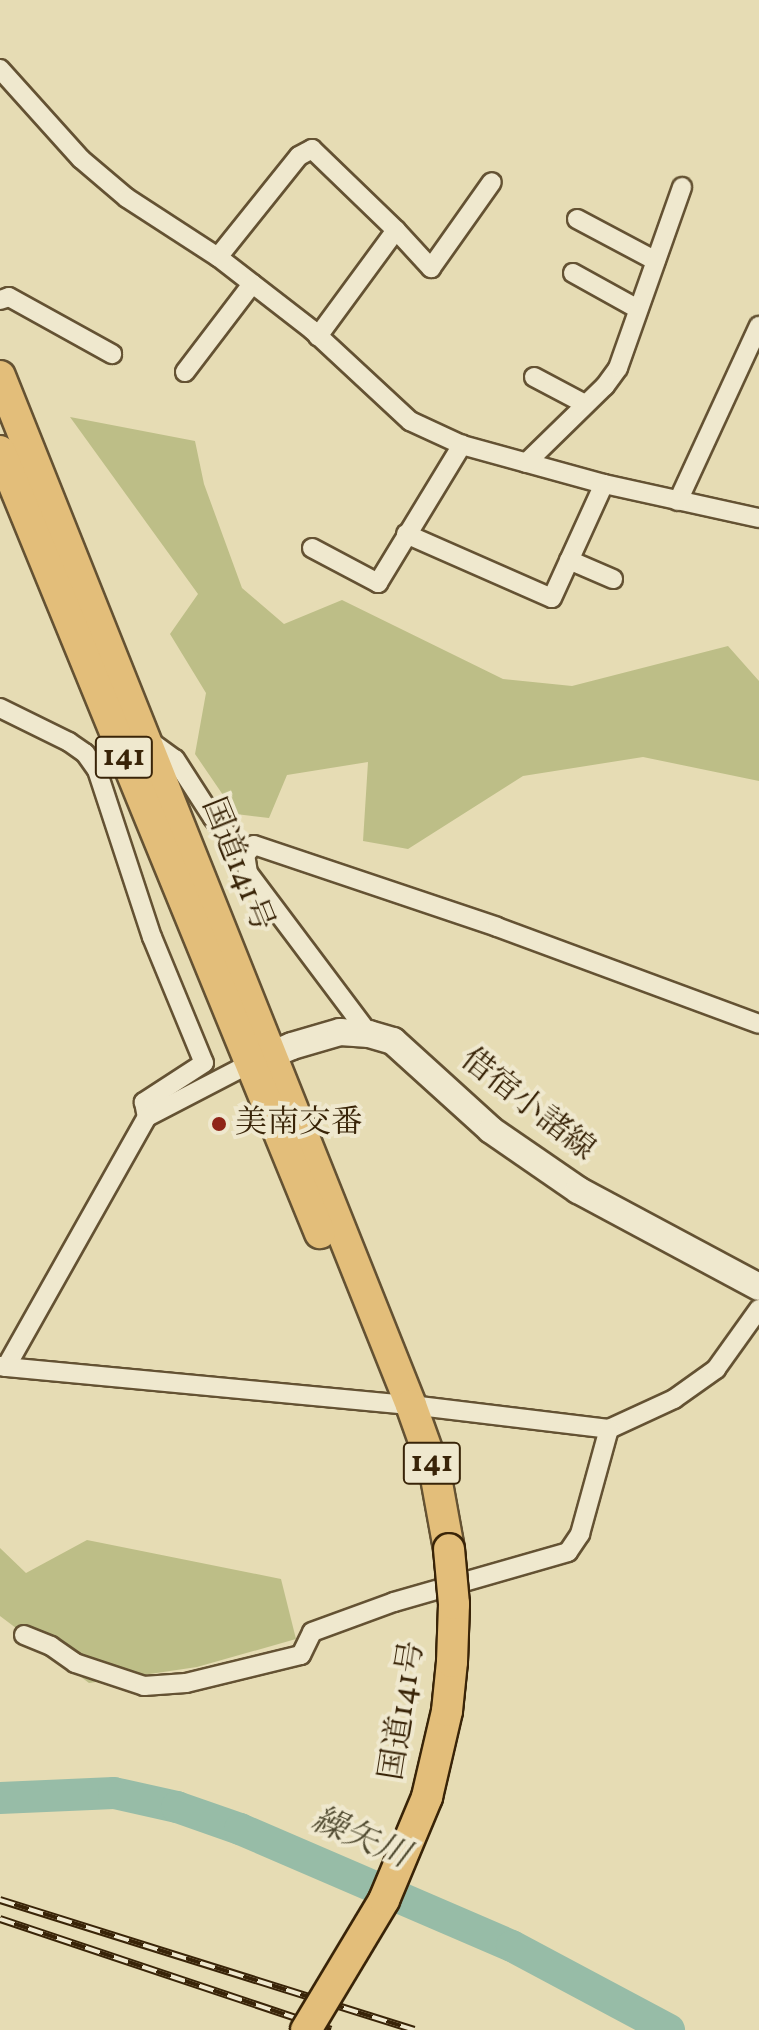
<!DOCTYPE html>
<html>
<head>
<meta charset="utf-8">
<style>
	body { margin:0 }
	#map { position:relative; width:759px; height:2030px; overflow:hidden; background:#e6dcb4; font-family:Vollkorn,"Noto Serif JP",serif }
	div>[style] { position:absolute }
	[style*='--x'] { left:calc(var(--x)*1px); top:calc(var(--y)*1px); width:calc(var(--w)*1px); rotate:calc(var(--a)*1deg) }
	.green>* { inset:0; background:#bdbe87 }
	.river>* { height:32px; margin:-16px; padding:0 16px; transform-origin:16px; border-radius:16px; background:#97bca7 }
	.roads { filter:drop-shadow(2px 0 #645233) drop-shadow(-2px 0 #645233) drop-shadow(0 2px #645233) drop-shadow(0 -2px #645233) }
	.minor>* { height:18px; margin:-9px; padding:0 9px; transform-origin:9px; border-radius:9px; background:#efe8ce }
	.secondary>* { height:26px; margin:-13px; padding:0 13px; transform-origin:13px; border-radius:13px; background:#efe8ce }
	.trunk>* { height:30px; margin:-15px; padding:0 15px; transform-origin:15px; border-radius:15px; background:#e3be7a }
	.rail>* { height:8px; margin-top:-4px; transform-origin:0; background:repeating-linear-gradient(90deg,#efe8ce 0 15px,#392408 0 30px); box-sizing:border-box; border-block:2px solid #392408 }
	.bridges { filter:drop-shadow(2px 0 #392408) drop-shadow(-2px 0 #392408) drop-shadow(0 2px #392408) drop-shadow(0 -2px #392408) }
	.trunk-bridge>* { height:30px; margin:-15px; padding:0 15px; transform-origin:15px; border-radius:15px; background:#e3be7a }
	.dots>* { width:22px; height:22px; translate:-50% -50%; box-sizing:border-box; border:4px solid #efe8ce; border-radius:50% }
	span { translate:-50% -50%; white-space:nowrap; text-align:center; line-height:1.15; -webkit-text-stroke:8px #efe8ce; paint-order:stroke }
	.shield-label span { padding:2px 6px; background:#efe8ce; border:2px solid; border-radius:6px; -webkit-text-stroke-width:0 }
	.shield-label { font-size:30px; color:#392408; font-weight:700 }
	.street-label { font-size:32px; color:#392408 }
	.poi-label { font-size:32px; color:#392408 }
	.left { translate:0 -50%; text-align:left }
	.water-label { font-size:34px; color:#504a30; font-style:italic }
</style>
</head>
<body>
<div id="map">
	<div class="green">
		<div style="clip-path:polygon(70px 417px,195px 441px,204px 484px,242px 588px,284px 624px,342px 600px,503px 679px,572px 686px,728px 646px,759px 681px,759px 781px,643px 757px,523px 776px,408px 849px,363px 841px,368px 762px,287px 775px,269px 818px,236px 814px,195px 754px,206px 693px,170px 634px,198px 594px)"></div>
		<div style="clip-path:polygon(87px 1540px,281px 1579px,296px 1639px,197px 1667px,89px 1683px,0 1616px,0 1548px,26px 1573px)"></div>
	</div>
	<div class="river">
		<div style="--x:0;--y:1798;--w:114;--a:-2.5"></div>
		<div style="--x:114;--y:1793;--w:65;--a:12.5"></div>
		<div style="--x:177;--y:1807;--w:67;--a:19.2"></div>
		<div style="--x:240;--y:1829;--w:296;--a:23.3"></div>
		<div style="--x:512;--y:1946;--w:178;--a:28.1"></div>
	</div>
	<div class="roads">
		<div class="minor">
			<div style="--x:0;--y:69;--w:121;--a:48"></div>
			<div style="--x:81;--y:159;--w:60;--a:40.3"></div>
			<div style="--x:127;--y:198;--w:108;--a:33"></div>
			<div style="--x:218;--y:257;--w:119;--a:37.8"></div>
			<div style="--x:312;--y:330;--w:134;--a:42.9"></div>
			<div style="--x:410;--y:421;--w:57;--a:24.8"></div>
			<div style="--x:462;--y:445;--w:147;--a:15.4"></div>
			<div style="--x:604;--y:484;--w:159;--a:12.4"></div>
			<div style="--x:577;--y:219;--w:89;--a:28"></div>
			<div style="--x:396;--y:230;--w:52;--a:47.4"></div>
			<div style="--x:431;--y:268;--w:105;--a:-54.7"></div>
			<div style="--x:218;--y:257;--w:129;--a:-51.3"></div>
			<div style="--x:299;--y:156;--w:15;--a:-28"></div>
			<div style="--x:312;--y:149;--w:117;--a:44"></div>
			<div style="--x:396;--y:230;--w:132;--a:126.3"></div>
			<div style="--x:573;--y:273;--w:74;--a:29"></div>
			<div style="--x:0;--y:300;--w:9;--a:-18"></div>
			<div style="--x:9;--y:297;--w:118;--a:29"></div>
			<div style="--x:185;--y:372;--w:111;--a:-52.7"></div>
			<div style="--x:534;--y:377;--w:58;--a:27.9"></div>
			<div style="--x:526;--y:463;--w:110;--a:-44.3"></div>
			<div style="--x:605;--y:386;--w:22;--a:-54"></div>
			<div style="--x:618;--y:368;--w:192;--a:-70.5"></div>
			<div style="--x:678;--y:501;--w:193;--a:-65.2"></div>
			<div style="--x:406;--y:534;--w:159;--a:23.7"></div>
			<div style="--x:552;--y:598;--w:125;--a:-65.5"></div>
			<div style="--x:312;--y:548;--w:75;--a:27.9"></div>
			<div style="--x:378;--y:583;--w:162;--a:-58.7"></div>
			<div style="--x:569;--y:560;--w:48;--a:23.4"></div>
			<div style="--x:0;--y:708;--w:77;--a:26.2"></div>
			<div style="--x:69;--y:742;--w:19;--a:35"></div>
			<div style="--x:85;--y:753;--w:21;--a:55"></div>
			<div style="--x:97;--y:770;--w:176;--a:71.8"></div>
			<div style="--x:152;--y:937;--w:136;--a:67.6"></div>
			<div style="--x:204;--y:1063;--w:72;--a:147"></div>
			<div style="--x:144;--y:1102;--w:15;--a:79"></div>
			<div style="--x:147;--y:739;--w:34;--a:36"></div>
			<div style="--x:175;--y:759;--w:70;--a:57.2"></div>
			<div style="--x:213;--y:818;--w:49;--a:49.1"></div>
			<div style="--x:369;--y:1034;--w:201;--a:-126.9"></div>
			<div style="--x:248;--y:873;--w:18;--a:-99"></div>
			<div style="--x:245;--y:855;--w:13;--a:-48"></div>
			<div style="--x:254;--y:845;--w:256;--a:18.6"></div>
			<div style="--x:497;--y:927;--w:279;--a:20.3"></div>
			<div style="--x:0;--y:1366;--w:6;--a:9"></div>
			<div style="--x:6;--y:1367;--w:287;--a:-60.6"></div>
			<div style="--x:147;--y:1117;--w:115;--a:-27.5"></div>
			<div style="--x:6;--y:1367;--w:407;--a:5.4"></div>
			<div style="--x:411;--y:1405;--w:199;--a:6.9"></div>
			<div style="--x:609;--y:1429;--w:72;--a:-24.8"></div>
			<div style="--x:674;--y:1399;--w:52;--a:-35.5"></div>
			<div style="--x:716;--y:1369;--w:74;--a:-54.4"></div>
			<div style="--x:24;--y:1635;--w:29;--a:22"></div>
			<div style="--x:51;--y:1646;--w:29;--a:35"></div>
			<div style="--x:75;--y:1663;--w:73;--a:18.4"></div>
			<div style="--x:144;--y:1686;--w:42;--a:-4.1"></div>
			<div style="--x:186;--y:1683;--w:118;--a:-13.7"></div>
			<div style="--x:301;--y:1655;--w:25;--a:-64"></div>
			<div style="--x:312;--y:1632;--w:87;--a:-20.1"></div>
			<div style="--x:394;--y:1602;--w:181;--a:-16"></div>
			<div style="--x:568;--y:1552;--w:22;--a:-56"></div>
			<div style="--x:580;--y:1534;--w:109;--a:-74.6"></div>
		</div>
		<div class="secondary">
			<div style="--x:252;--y:1063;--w:43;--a:-23"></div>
			<div style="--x:292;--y:1046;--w:50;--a:-16.3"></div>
			<div style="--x:340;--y:1032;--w:29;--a:4"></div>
			<div style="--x:369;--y:1034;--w:25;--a:16"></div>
			<div style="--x:393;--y:1041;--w:132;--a:42.2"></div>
			<div style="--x:491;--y:1130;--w:106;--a:34.6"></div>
			<div style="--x:578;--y:1190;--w:205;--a:28.2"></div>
		</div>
		<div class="trunk">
			<div style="--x:0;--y:376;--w:1108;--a:68.23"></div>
			<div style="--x:411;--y:1405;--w:71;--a:70.3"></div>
			<div style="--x:435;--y:1472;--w:78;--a:79.7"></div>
			<div style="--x:0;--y:451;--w:845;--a:67.75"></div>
		</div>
	</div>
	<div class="rail">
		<div style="--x:0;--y:1900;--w:434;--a:17.4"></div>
		<div style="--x:0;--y:1919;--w:349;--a:18.5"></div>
	</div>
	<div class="bridges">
		<div class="trunk-bridge">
			<div style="--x:306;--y:2030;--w:152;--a:-59"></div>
			<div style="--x:384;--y:1900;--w:112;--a:-67.3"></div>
			<div style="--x:427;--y:1797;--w:88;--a:-76.9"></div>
			<div style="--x:447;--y:1711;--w:49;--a:-84.2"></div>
			<div style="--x:452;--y:1662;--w:58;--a:-88"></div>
			<div style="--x:454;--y:1604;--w:55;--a:-95.2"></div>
		</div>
	</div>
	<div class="dots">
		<div style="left:219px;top:1124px;background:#8f2418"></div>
	</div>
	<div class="shield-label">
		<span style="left:124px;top:757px">141</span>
		<span style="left:432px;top:1463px">141</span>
	</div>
	<div class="street-label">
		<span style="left:236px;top:865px;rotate:68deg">国道141号</span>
		<span style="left:527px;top:1106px;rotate:38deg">借宿小諸線</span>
		<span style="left:404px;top:1711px;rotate:-81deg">国道141号</span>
	</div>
	<div class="poi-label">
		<span class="left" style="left:235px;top:1124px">美南交番</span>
	</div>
	<div class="water-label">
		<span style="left:360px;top:1839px;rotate:23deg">繰矢川</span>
	</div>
</div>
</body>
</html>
